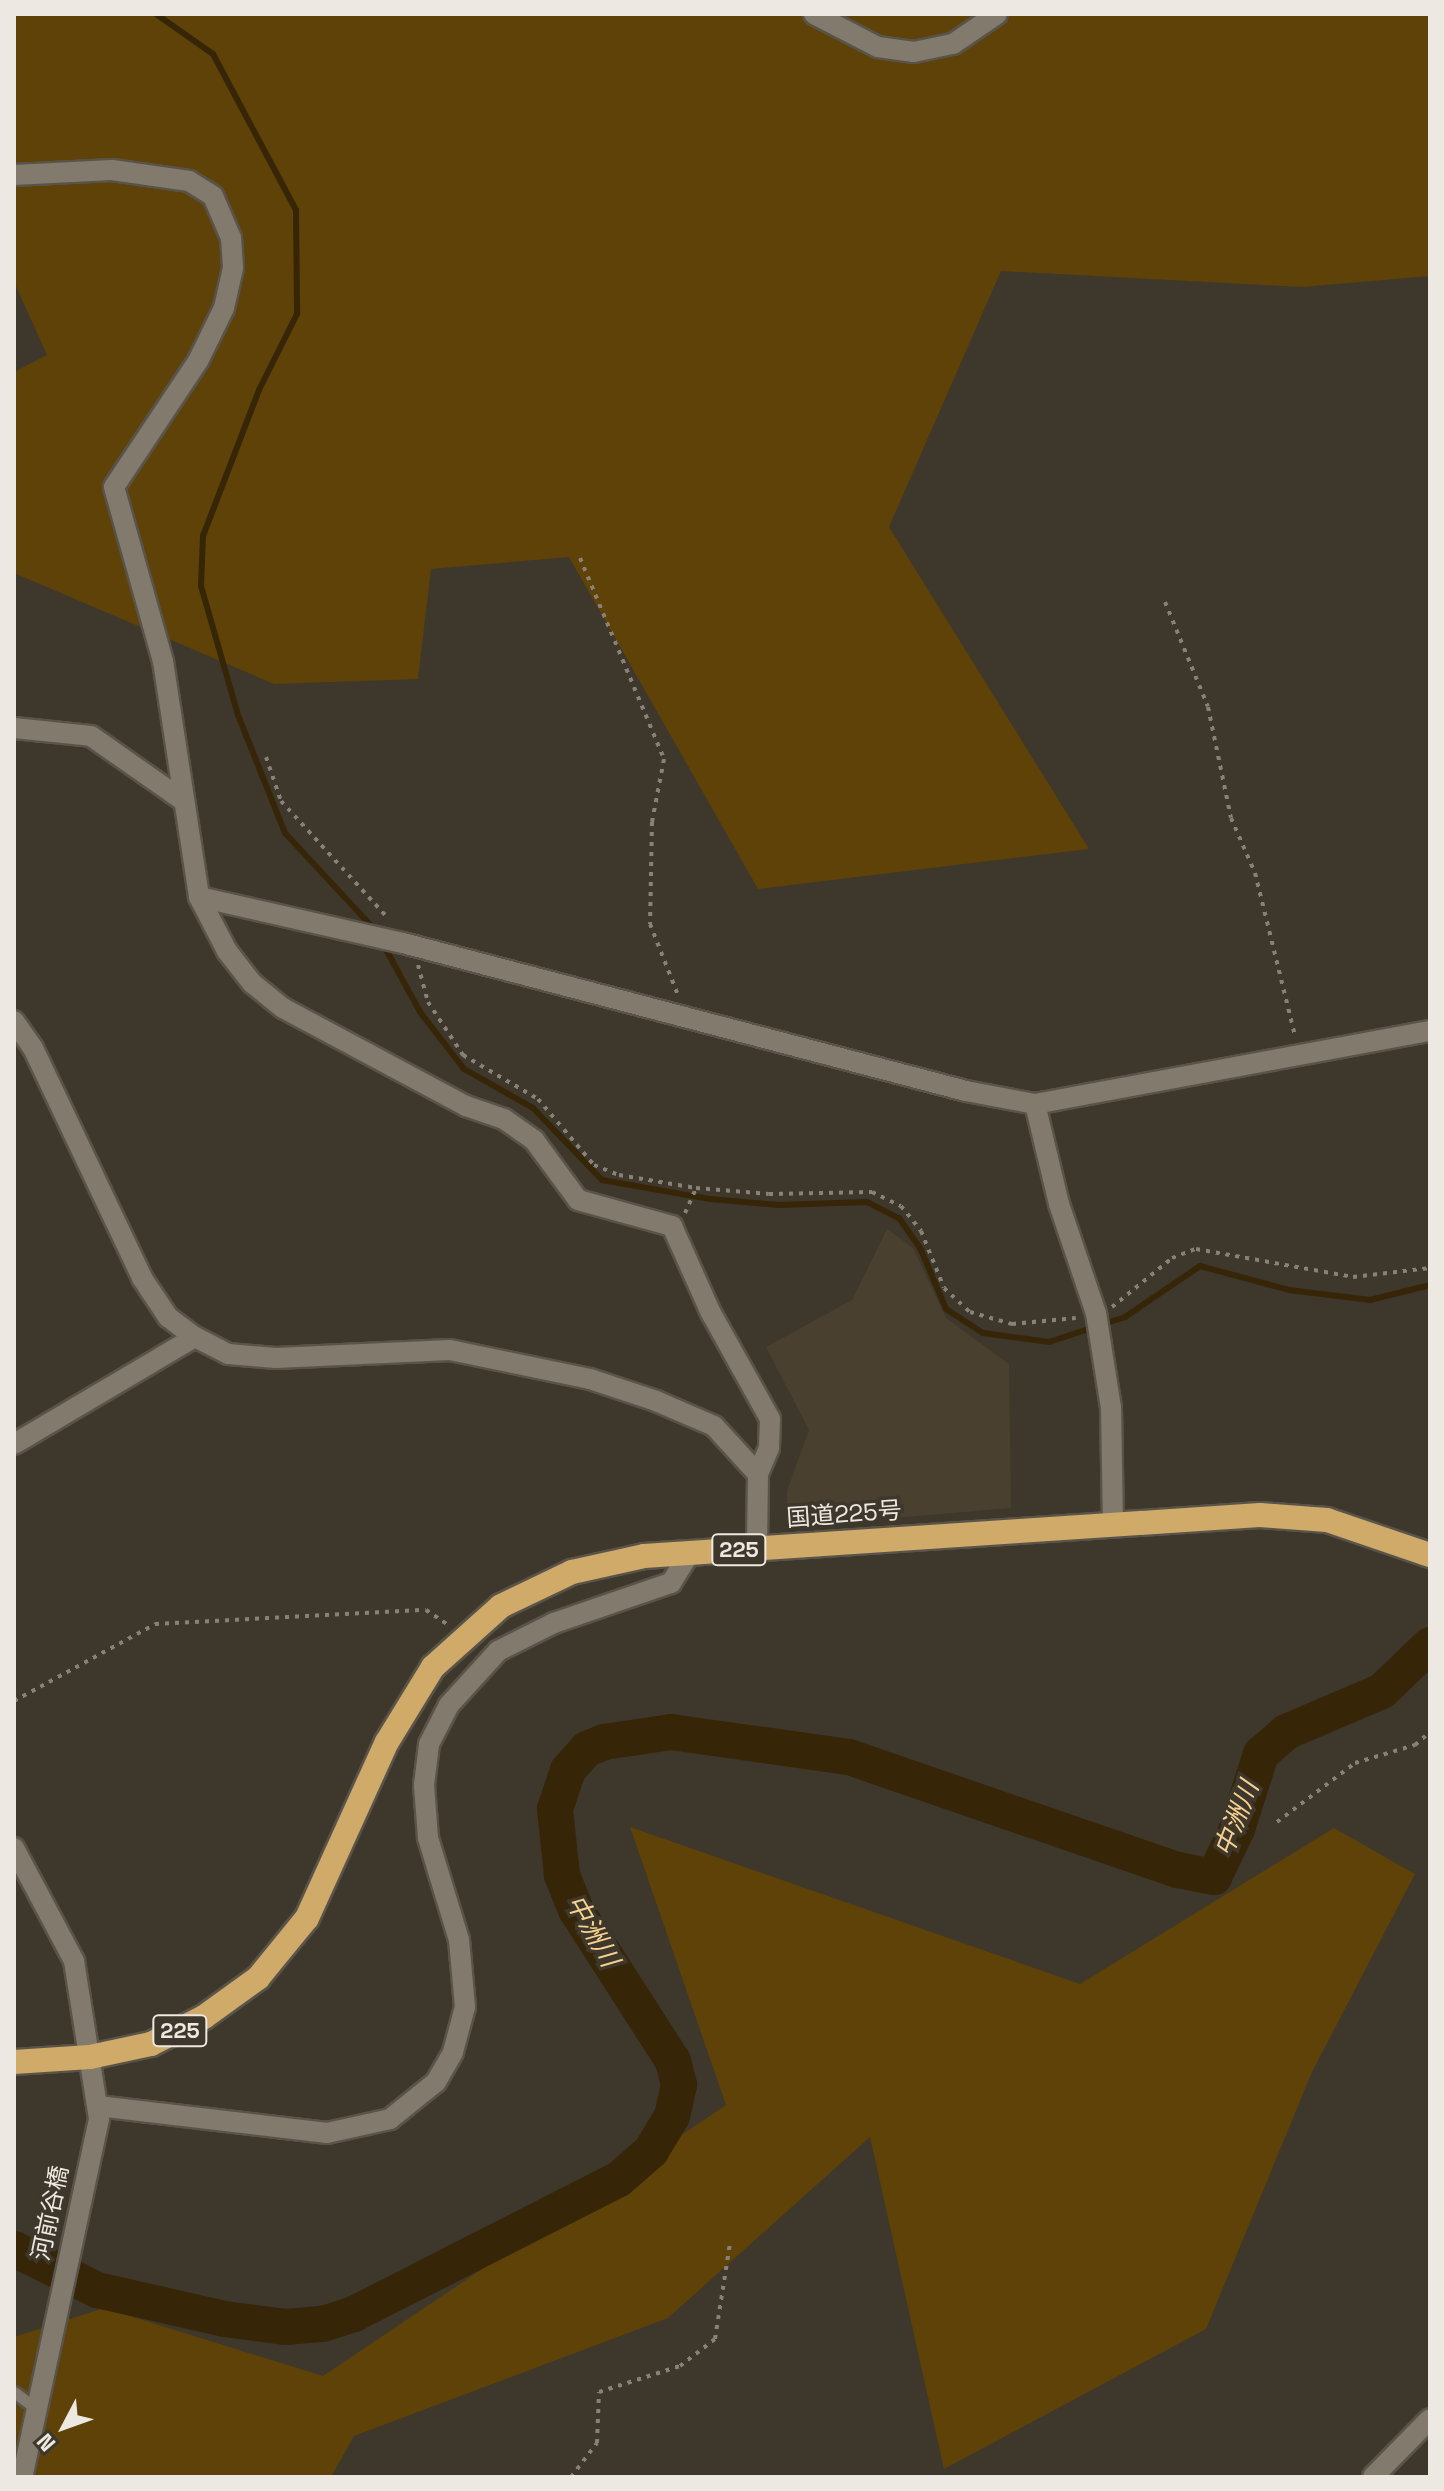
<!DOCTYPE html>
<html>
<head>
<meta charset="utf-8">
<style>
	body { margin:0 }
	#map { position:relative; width:1444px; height:2491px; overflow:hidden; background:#3e372b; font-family:"Space Grotesk","Noto Sans JP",sans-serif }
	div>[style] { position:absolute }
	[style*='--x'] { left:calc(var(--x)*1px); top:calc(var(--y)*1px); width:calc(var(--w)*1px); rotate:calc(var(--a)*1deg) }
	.built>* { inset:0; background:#4a402f }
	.green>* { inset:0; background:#5e4207 }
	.stream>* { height:6px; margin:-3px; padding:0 3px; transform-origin:3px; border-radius:3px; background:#362607 }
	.river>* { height:36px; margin:-18px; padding:0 18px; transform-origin:18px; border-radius:18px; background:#362607 }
	.path>* { height:4px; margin-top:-2px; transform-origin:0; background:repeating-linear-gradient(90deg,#878177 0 4px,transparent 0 10px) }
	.roads { filter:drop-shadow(2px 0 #595349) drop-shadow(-2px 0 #595349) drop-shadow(0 2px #595349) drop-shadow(0 -2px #595349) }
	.lane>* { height:11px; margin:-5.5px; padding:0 5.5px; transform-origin:5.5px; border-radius:5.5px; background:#827a6d }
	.street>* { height:20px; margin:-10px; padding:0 10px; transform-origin:10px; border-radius:10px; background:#827a6d }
	.highway>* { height:24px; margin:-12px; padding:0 12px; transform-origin:12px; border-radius:12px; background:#cfaa68 }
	span { translate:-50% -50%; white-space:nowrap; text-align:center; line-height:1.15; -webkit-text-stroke:7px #3e372b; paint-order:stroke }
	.shield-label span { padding:2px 6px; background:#3e372b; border:2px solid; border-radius:6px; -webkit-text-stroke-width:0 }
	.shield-label { font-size:22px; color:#ede9e2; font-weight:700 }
	.street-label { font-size:24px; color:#ede9e2 }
	.water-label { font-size:26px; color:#f7d18f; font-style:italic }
	.frame { position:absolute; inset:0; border:16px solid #ede9e2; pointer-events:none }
	.north { position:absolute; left:24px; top:2387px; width:80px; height:80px; -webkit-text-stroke:6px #3e372b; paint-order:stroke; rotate:229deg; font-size:22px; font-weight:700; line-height:32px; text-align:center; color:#ede9e2 }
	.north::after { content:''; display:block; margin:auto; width:28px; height:36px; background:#ede9e2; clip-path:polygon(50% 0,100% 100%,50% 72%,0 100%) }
</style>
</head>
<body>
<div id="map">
	<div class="built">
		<div style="clip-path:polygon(887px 1229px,913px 1248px,946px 1318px,1009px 1364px,1011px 1508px,786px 1527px,787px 1491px,809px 1430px,766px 1347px,852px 1300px)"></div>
	</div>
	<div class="green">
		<div style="clip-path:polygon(14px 14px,1430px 14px,1430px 276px,1302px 287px,1001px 271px,889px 527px,1089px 849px,758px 889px,569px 557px,431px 569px,418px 679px,274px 684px,14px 573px,14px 372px,47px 355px,14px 282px)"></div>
		<div style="clip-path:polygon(630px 1827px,1080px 1984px,1334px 1828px,1415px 1874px,1312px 2072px,1206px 2329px,944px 2469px,870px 2137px,668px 2318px,354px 2436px,331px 2477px,14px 2477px,14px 2337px,104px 2308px,323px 2376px,726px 2105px)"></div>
	</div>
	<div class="stream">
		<div style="--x:156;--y:14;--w:70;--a:35.1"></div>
		<div style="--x:213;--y:54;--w:177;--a:62"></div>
		<div style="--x:296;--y:210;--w:104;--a:89.4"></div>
		<div style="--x:297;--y:314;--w:85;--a:116.6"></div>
		<div style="--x:259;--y:390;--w:156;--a:111"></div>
		<div style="--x:203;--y:536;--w:50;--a:92.3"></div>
		<div style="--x:201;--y:586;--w:134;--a:74"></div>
		<div style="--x:238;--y:715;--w:127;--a:68.3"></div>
		<div style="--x:285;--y:833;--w:132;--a:47.1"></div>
		<div style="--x:383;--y:944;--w:77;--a:61.4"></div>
		<div style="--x:420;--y:1012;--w:72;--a:52.3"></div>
		<div style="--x:464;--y:1069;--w:79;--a:29.5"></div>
		<div style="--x:533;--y:1108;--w:100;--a:46.2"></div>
		<div style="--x:602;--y:1180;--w:110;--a:10"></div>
		<div style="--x:710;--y:1199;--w:69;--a:5"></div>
		<div style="--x:779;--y:1205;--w:88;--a:-2"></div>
		<div style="--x:867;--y:1202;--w:36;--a:27"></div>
		<div style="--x:899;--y:1218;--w:39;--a:55"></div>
		<div style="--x:921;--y:1250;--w:64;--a:67"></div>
		<div style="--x:946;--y:1309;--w:44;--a:33"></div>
		<div style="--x:983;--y:1333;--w:67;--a:7.8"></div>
		<div style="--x:1049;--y:1342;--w:80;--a:-18.2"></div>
		<div style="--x:1125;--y:1317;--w:91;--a:-34.2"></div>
		<div style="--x:1200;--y:1266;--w:92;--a:15.1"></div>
		<div style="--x:1289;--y:1290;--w:82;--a:7"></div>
		<div style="--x:1370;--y:1300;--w:62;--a:-14"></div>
	</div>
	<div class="river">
		<div style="--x:14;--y:2249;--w:93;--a:26.3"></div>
		<div style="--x:97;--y:2290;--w:131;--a:12.8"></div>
		<div style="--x:225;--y:2319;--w:62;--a:7.5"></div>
		<div style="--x:286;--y:2327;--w:37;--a:-5"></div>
		<div style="--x:323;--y:2324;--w:33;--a:-18"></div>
		<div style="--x:354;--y:2314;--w:297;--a:-27"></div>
		<div style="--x:619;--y:2179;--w:43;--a:-41.2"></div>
		<div style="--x:651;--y:2151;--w:41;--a:-59"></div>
		<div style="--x:672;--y:2116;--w:32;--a:-77"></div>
		<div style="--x:679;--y:2085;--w:25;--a:-104"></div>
		<div style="--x:673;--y:2061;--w:179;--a:-122.7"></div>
		<div style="--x:576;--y:1910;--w:38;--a:-112"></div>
		<div style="--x:562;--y:1875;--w:66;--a:-96.1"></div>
		<div style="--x:555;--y:1809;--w:41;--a:-71.6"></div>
		<div style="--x:568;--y:1770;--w:28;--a:-48"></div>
		<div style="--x:587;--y:1749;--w:18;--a:-22"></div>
		<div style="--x:604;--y:1742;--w:68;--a:-8.5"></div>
		<div style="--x:671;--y:1732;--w:180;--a:8"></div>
		<div style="--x:849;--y:1757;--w:348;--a:19"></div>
		<div style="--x:1178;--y:1870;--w:37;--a:11"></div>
		<div style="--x:1214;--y:1877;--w:53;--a:-64.4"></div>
		<div style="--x:1237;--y:1829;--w:79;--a:-72.3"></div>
		<div style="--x:1261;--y:1754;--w:33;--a:-41"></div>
		<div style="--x:1286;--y:1732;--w:104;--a:-23.1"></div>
		<div style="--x:1382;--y:1691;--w:66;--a:-43.8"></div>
	</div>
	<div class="path">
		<div style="--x:580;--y:558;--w:218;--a:67.3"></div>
		<div style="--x:664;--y:759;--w:64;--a:100.8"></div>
		<div style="--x:652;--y:822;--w:102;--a:91.1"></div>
		<div style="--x:650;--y:924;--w:76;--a:68.5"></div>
		<div style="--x:1165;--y:602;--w:113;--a:67.7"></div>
		<div style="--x:1208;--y:707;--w:113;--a:78.3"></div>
		<div style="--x:1231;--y:818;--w:60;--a:66.4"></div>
		<div style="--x:1255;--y:873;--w:168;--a:76.2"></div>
		<div style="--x:266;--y:757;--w:46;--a:71.2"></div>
		<div style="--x:281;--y:801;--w:159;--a:47.6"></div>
		<div style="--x:418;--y:965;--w:38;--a:75"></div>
		<div style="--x:428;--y:1002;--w:64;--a:56.6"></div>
		<div style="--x:463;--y:1055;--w:87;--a:30.4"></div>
		<div style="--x:538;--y:1099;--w:87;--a:49.7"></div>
		<div style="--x:594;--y:1165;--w:27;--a:22"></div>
		<div style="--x:619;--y:1175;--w:78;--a:9.6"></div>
		<div style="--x:696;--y:1188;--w:73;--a:4.7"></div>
		<div style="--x:769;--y:1194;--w:103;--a:-1.1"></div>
		<div style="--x:872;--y:1192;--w:32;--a:26"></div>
		<div style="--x:901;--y:1206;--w:32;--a:51"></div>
		<div style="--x:921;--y:1231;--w:61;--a:68"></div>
		<div style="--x:944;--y:1288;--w:35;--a:43"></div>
		<div style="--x:970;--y:1312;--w:44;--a:15.9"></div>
		<div style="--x:1012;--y:1324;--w:64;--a:-5.4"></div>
		<div style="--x:685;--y:1213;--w:27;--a:-66"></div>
		<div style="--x:1112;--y:1307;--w:77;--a:-39.2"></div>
		<div style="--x:1172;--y:1258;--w:26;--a:-21"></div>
		<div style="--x:1196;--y:1249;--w:159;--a:10.1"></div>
		<div style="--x:1353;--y:1277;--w:78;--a:-6.7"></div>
		<div style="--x:14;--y:1701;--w:161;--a:-28.6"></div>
		<div style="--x:155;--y:1624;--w:271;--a:-3"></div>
		<div style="--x:426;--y:1610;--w:27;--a:34"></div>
		<div style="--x:1277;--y:1822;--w:98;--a:-37.1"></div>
		<div style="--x:1355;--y:1763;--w:63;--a:-16.7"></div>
		<div style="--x:1415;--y:1745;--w:20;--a:-41"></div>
		<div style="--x:571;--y:2477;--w:43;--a:-52.6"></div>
		<div style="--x:597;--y:2443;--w:51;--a:-87.8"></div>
		<div style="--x:599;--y:2392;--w:85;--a:-17.8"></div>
		<div style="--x:680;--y:2366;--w:44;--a:-37.6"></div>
		<div style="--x:715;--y:2339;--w:97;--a:-81.1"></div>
	</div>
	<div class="roads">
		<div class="lane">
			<div style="--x:14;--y:2392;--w:26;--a:37"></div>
		</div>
		<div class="street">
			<div style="--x:814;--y:14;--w:72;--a:27.3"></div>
			<div style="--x:878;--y:47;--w:36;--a:8"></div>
			<div style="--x:914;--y:52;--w:40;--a:-12"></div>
			<div style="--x:953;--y:44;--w:53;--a:-34.3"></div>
			<div style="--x:14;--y:175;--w:98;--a:-2.9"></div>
			<div style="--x:112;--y:170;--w:78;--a:8.1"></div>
			<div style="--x:189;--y:181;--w:28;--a:32"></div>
			<div style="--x:213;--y:196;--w:46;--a:66.8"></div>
			<div style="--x:231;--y:238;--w:30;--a:86"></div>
			<div style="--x:233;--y:268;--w:41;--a:102.7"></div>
			<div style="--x:224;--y:308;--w:59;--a:116.1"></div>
			<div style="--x:198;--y:361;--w:151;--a:123.7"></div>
			<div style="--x:114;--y:487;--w:181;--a:74.3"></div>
			<div style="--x:163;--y:661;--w:239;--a:81.3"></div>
			<div style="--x:199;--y:897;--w:61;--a:62.6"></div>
			<div style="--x:227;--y:951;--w:41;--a:52"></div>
			<div style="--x:252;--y:983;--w:40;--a:39"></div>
			<div style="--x:283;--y:1008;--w:208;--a:28.2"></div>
			<div style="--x:466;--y:1106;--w:40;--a:18.9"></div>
			<div style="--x:504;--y:1119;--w:37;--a:35"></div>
			<div style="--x:534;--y:1140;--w:74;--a:53.7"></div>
			<div style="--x:578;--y:1200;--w:98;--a:15.5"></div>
			<div style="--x:672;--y:1226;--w:95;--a:65.9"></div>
			<div style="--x:711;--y:1313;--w:121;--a:60.9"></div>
			<div style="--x:770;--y:1419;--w:29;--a:92"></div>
			<div style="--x:769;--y:1448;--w:28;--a:113"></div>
			<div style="--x:14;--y:728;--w:77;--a:5.9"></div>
			<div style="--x:91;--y:736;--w:110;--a:35"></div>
			<div style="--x:199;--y:897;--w:209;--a:12.7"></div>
			<div style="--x:403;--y:943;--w:582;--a:14.73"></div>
			<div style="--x:966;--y:1091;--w:70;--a:10.7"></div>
			<div style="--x:1035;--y:1104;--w:402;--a:-10.5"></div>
			<div style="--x:14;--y:1021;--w:33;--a:55"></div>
			<div style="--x:33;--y:1048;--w:255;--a:64.6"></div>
			<div style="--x:142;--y:1278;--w:47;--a:56.3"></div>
			<div style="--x:168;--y:1317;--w:34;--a:37"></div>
			<div style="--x:195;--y:1337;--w:37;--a:27"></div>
			<div style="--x:228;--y:1354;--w:48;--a:4.8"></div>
			<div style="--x:276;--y:1358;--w:174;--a:-2.6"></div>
			<div style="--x:450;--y:1350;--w:143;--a:11.7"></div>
			<div style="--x:590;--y:1379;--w:70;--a:18.4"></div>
			<div style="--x:656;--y:1401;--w:63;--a:23.3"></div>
			<div style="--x:714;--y:1426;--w:65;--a:47.5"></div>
			<div style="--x:758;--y:1474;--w:74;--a:90.8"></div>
			<div style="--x:1035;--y:1104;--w:103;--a:76.5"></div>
			<div style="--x:1059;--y:1204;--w:115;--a:71.3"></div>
			<div style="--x:1096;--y:1313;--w:96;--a:81"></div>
			<div style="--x:1111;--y:1408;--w:116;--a:89"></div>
			<div style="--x:14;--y:1444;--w:210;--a:-30.6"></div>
			<div style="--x:14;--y:1848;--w:128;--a:62"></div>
			<div style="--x:74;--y:1961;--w:160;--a:81"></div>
			<div style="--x:99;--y:2119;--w:366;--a:102.1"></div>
			<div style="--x:98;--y:2106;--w:231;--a:6.7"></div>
			<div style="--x:327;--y:2133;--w:65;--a:-12.5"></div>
			<div style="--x:390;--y:2119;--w:59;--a:-38.8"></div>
			<div style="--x:436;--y:2082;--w:34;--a:-60"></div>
			<div style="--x:453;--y:2052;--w:47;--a:-75.1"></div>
			<div style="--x:465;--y:2007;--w:67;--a:-95.1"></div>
			<div style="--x:459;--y:1940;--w:107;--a:-106.9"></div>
			<div style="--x:428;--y:1838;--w:53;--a:-94.3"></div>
			<div style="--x:424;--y:1785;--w:41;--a:-83"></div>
			<div style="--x:429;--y:1744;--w:44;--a:-62.9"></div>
			<div style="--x:449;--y:1705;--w:73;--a:-47.8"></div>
			<div style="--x:498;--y:1651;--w:63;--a:-26.6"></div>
			<div style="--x:554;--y:1623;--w:124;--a:-18.9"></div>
			<div style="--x:671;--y:1583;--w:36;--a:-58"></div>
			<div style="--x:1373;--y:2477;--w:81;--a:-45.5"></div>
		</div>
		<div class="highway">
			<div style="--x:14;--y:2062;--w:76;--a:-3.8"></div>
			<div style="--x:90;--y:2057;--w:62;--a:-12"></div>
			<div style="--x:151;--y:2044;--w:59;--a:-27"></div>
			<div style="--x:204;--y:2017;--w:67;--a:-35.8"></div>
			<div style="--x:258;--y:1978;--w:77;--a:-50.8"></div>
			<div style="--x:307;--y:1918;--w:193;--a:-65.6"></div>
			<div style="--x:387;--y:1742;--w:88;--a:-58.5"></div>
			<div style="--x:433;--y:1667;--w:91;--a:-41.9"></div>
			<div style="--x:501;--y:1606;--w:79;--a:-25.6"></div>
			<div style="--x:572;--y:1572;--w:74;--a:-12.5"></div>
			<div style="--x:644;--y:1556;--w:617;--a:-3.81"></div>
			<div style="--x:1260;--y:1515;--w:67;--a:4.3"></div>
			<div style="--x:1327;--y:1520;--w:109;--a:18.8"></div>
		</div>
	</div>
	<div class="shield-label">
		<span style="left:739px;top:1550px">225</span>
		<span style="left:180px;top:2031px">225</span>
	</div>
	<div class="street-label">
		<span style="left:844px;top:1514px;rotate:-4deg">国道225号</span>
		<span style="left:50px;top:2213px;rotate:-78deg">河前谷橋</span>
	</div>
	<div class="water-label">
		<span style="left:1237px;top:1819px;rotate:-69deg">中洲川</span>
		<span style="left:592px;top:1931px;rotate:60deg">中洲川</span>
	</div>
	<div class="frame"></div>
	<div class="north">N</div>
</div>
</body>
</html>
